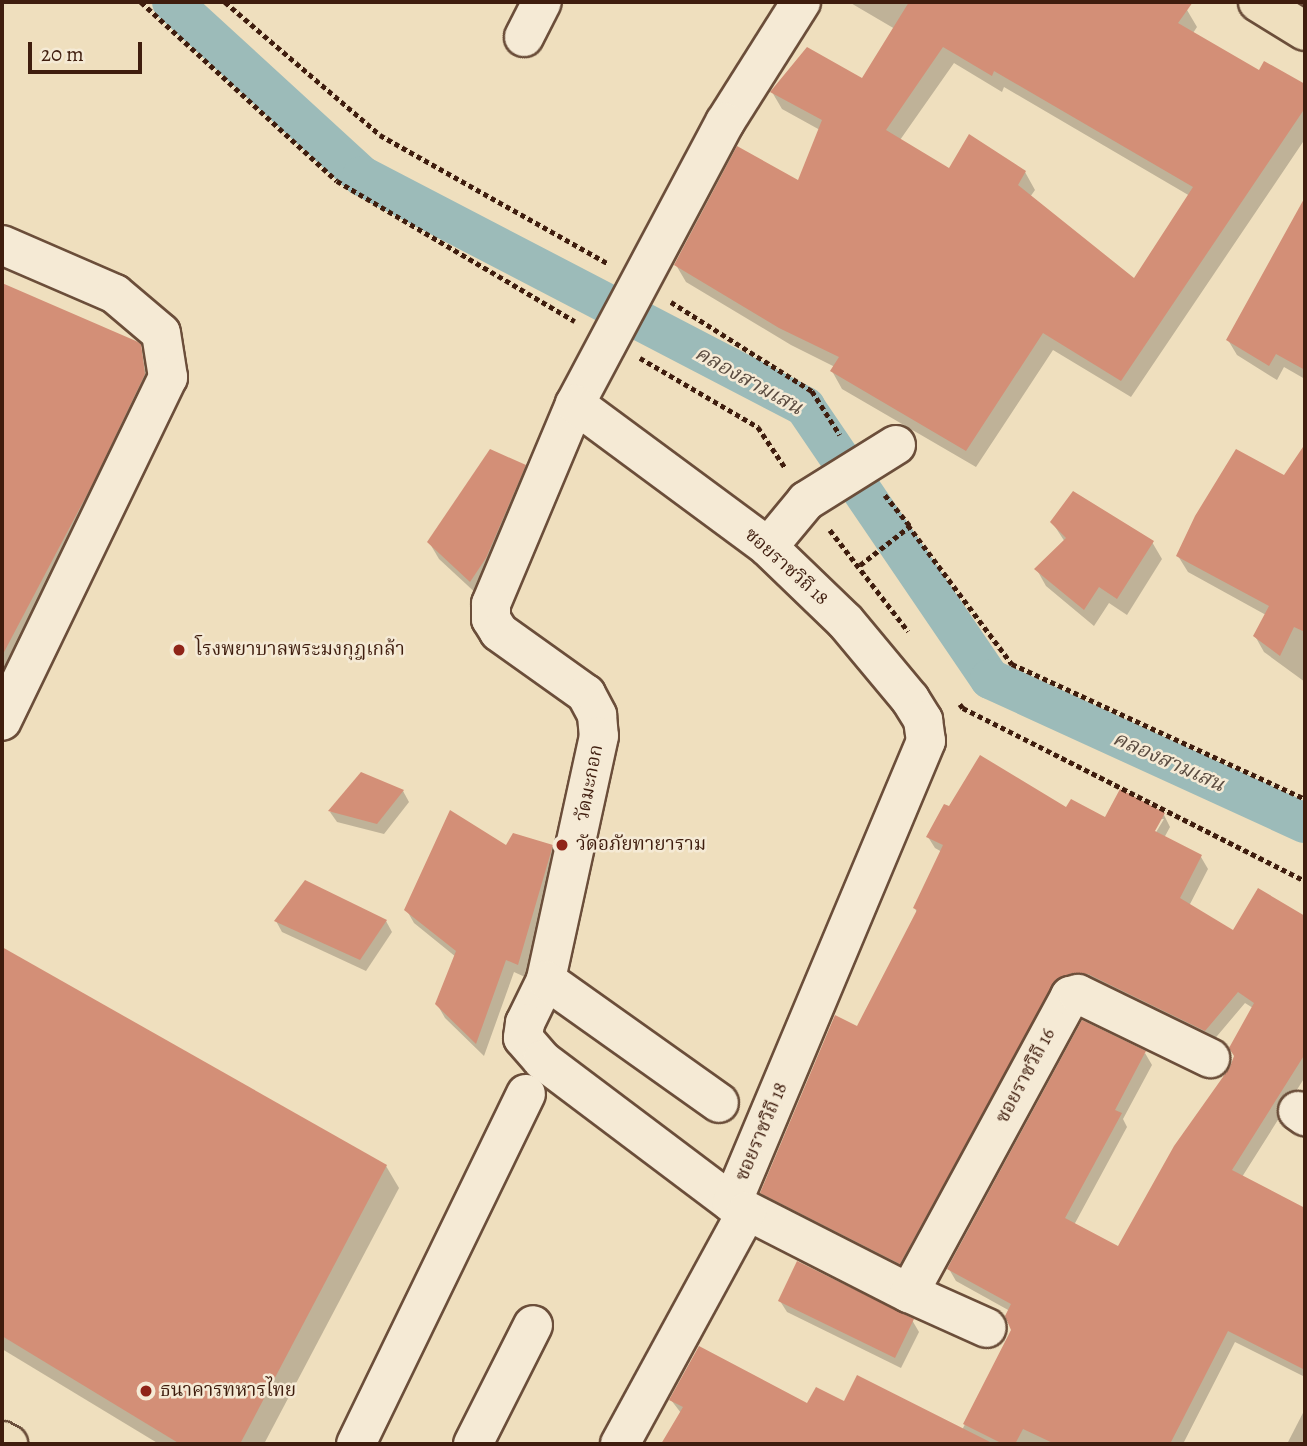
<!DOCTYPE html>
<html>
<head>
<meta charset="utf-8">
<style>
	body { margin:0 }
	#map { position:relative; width:1307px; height:1446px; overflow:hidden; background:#efdfbe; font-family:Alegreya,"Noto Serif Thai",serif }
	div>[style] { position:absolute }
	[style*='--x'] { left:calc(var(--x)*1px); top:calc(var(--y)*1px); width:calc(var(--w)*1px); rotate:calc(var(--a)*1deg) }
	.shadow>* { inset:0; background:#0003 }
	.canal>* { height:40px; margin:-20px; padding:0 20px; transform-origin:20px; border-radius:20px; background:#9cbbb9 }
	.building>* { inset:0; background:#d38f77 }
	.path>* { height:4.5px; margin-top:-2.25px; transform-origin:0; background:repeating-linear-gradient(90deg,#3f1d0e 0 5px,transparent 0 8.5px) }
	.roads { filter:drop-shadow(2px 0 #6b4e3a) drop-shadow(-2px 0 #6b4e3a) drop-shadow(0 2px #6b4e3a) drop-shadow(0 -2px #6b4e3a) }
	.minor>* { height:38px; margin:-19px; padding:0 19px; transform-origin:19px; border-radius:19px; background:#f5ead5 }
	.major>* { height:38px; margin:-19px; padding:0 19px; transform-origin:19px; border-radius:19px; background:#efdfbe }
	.highway>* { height:38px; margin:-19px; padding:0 19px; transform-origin:19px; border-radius:19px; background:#efdfbe }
	.path-bridge>* { height:4.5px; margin-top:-2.25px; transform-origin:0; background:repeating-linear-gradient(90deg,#3f1d0e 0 5px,transparent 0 8.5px) }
	.dots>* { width:19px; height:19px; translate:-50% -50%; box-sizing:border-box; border:4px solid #f5ead5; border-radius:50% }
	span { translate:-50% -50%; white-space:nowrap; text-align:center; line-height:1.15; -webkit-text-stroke:5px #f5ead5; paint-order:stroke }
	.street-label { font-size:19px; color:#3f1d0e }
	.poi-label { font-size:19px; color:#3f1d0e }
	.left { translate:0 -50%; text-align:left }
	.water-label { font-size:21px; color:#5b4c41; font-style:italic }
	.frame { position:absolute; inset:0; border:4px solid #3f1d0e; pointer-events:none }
	.scale { position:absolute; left:28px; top:42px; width:114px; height:32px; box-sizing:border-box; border:4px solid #3f1d0e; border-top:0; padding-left:9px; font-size:21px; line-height:24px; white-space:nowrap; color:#3f1d0e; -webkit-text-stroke:5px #f5ead5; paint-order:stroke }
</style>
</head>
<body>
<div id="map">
	<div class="shadow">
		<div style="clip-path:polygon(evenodd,849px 2px,1173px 2px,1187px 10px,1197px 27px,1193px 33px,1260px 73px,1264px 64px,1305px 86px,1305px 139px,1131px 397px,1053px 350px,976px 467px,842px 389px,832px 371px,835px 367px,791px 345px,686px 282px,676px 265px,799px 182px,820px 130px,782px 109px,772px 92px,862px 80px,895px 29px,849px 2px,954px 63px,1002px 92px,1004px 87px,1190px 196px,1135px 280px,1030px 197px,1035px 190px,1025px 172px,969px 136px,949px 171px,900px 140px,954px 63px)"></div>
		<div style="clip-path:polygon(1305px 201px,1305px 379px,1284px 367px,1277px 380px,1237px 355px,1228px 340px)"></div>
		<div style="clip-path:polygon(2px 286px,139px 346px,157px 376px,2px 717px)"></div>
		<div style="clip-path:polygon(1298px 458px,1305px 461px,1305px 682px,1264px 652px,1255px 636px,1266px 615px,1188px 572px,1178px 556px,1284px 477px)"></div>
		<div style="clip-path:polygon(524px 466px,534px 483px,480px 597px,439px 559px,429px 542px)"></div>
		<div style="clip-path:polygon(1052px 522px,1152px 542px,1162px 559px,1127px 615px,1109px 603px,1094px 626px,1046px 586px,1037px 570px,1065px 542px)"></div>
		<div style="clip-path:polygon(403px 791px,409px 802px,384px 834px,337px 822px,330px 812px)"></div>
		<div style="clip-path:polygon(evenodd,1067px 810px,1106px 819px,1164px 815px,1170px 827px,1164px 838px,1201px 857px,1208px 869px,1189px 906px,1234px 932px,1258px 891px,1305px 918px,1305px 1077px,1242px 1177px,1305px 1210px,1305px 1377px,1235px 1342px,1184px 1442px,1195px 1444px,663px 1444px,681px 1413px,671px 1400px,845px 1404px,962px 1430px,1013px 1330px,1010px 1311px,956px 1281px,949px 1269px,1145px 1053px,1152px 1065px,1123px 1119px,1127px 1127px,1074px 1225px,1119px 1248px,1231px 1068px,1253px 1008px,1245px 1003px,1212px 1042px,1096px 986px,907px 1275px,769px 1205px,762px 1193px,858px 1029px,917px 913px,915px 908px,942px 852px,935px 848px,928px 837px,1067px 810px,1160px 819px,1164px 819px,1152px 839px,1149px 838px,1160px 819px)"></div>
		<div style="clip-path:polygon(552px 846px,560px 860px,525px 977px,514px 972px,484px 1056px,445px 1018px,437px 1004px,456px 957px,414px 923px,406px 909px)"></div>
		<div style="clip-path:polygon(276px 921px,386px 921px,392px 932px,366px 971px,282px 932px)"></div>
		<div style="clip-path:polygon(3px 950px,386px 1166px,399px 1188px,264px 1444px,159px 1444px,2px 1349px)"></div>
		<div style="clip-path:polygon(780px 1301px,912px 1320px,919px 1332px,901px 1368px,787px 1312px)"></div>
		<div style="clip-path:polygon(1305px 1409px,1305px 1444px,1287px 1444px)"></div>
	</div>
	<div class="canal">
		<div style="--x:172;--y:2;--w:258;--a:42.5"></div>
		<div style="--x:362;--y:176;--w:500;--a:27.5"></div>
		<div style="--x:805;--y:407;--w:329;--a:55.8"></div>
		<div style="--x:990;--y:679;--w:346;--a:24.6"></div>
	</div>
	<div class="building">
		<div style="clip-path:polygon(evenodd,909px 2px,1193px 2px,1178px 23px,1259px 70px,1264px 61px,1305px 84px,1305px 108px,1121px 381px,1043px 333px,966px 451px,830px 371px,839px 357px,779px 328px,674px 265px,737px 146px,798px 180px,822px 120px,770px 92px,807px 47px,862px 78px,909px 2px,943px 47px,992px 76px,994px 71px,1193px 187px,1134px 278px,1018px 185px,1026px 171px,969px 134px,949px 168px,886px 130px,943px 47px)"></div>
		<div style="clip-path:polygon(1305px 197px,1305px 370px,1276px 354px,1269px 366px,1226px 340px)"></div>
		<div style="clip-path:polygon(2px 283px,136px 341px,141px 344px,145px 374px,93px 483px,2px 656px)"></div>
		<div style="clip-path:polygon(1305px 444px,1305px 632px,1294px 627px,1280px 656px,1253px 636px,1269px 606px,1176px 556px,1195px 516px,1236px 449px,1284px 475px)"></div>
		<div style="clip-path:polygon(490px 449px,526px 465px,486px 558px,470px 582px,427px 542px)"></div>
		<div style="clip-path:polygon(1073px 491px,1154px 541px,1117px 599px,1099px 587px,1084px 610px,1034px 569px,1066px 538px,1050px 522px)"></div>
		<div style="clip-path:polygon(980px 755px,1066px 807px,1071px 799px,1105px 817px,1120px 789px,1165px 813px,1155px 831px,1202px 855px,1180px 898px,1233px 930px,1258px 888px,1305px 916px,1305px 1054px,1232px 1170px,1305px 1208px,1305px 1370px,1228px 1331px,1170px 1444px,1055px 1444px,1023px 1429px,1015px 1444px,1003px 1444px,963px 1424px,1011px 1330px,1005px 1316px,1011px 1304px,947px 1269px,1082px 1020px,1146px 1051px,1115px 1110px,1122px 1113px,1065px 1218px,1118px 1246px,1174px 1146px,1230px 1067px,1234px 1056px,1229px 1048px,1254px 1003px,1238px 992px,1205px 1031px,1088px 974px,1073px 973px,1056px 979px,900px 1264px,760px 1193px,835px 1015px,857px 1026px,917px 910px,913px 908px,943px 845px,926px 837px,944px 804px,949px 806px)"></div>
		<div style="clip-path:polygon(361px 772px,404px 790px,377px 824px,328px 811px)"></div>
		<div style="clip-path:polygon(450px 810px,506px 845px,513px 833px,553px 845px,518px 965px,506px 960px,476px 1044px,435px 1004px,456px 951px,404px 910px)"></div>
		<div style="clip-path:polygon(305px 880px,387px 920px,360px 960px,274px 921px)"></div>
		<div style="clip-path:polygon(2px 947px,387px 1165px,240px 1444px,180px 1444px,2px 1336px)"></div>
		<div style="clip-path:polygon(797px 1261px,914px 1319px,895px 1358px,778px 1301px)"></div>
		<div style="clip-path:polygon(699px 1346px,807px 1403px,816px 1387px,844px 1401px,857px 1375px,994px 1444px,661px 1444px,683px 1407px,669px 1400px)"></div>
	</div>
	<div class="path">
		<div style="--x:141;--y:2;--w:265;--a:42.4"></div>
		<div style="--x:337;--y:181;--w:276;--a:30.5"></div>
		<div style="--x:225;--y:2;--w:204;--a:40.6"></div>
		<div style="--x:380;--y:135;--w:261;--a:29.4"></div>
		<div style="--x:671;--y:302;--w:167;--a:32.3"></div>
		<div style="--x:812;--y:391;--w:52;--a:57.5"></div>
		<div style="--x:640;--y:358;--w:137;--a:30.3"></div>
		<div style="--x:758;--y:427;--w:50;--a:56.3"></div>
		<div style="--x:885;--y:495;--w:40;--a:51"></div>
		<div style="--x:908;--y:525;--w:174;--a:53.2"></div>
		<div style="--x:1012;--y:664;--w:323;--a:24.7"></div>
		<div style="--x:830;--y:530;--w:128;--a:52.3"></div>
		<div style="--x:960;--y:704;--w:5;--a:53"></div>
		<div style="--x:963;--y:708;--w:383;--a:26.8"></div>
	</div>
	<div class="roads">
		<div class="minor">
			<div style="--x:801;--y:2;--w:142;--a:122.3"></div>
			<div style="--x:725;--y:122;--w:319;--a:118"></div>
			<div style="--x:575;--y:404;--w:217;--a:112.8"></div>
			<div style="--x:491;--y:604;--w:15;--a:90"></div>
			<div style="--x:491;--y:619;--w:15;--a:58"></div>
			<div style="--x:499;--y:632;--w:107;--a:35.5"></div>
			<div style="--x:586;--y:694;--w:24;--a:62"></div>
			<div style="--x:597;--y:715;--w:21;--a:85"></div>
			<div style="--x:599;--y:736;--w:250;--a:102.3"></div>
			<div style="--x:546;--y:980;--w:48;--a:116"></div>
			<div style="--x:525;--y:1023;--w:15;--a:98"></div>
			<div style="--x:523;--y:1038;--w:29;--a:49"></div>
			<div style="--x:542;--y:1060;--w:238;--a:37"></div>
			<div style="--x:732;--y:1203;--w:199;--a:27"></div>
			<div style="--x:909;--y:1293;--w:85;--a:24.2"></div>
			<div style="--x:524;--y:37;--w:39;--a:-63"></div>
			<div style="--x:2;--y:245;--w:123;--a:23.4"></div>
			<div style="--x:115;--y:294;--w:60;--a:40.3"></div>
			<div style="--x:161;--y:333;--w:45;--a:81"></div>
			<div style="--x:168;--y:377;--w:382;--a:115.8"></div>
			<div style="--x:575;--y:404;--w:240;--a:36.5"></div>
			<div style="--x:768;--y:547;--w:107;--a:43.9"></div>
			<div style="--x:845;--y:621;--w:102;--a:50.2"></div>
			<div style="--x:910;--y:699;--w:25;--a:58"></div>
			<div style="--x:923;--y:720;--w:21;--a:82"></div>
			<div style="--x:926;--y:741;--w:501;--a:112.78"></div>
			<div style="--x:768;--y:547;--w:60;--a:-50.4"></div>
			<div style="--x:806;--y:501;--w:106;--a:-31.9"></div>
			<div style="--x:546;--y:980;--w:212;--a:35.4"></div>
			<div style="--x:1298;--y:1111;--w:9;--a:36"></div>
			<div style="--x:909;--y:1293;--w:338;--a:-61.5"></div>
			<div style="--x:1070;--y:996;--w:8;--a:-14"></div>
			<div style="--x:1078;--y:994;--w:147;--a:25.9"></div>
			<div style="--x:356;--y:1444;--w:389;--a:-64.1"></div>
			<div style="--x:473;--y:1444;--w:133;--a:-63.2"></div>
			<div style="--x:620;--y:1444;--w:265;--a:-61.4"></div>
		</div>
		<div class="major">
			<div style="--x:2;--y:1441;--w:7;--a:27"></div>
		</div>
		<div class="highway">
			<div style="--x:1258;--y:2;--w:55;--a:31.7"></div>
		</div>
	</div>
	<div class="path-bridge">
		<div style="--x:860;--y:565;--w:63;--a:-38"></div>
	</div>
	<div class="dots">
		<div style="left:179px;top:650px;background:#8f2418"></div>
		<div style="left:562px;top:845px;background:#8f2418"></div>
		<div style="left:146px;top:1391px;background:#8f2418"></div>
	</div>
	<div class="street-label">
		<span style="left:786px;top:567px;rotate:42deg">ซอยราชวิถี 18</span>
		<span style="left:590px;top:783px;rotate:-79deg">วัดมะกอก</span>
		<span style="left:1026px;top:1076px;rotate:-62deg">ซอยราชวิถี 16</span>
		<span style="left:762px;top:1132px;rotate:-67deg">ซอยราชวิถี 18</span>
	</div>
	<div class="poi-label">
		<span class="left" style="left:195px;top:650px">โรงพยาบาลพระมงกุฎเกล้า</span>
		<span class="left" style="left:576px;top:845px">วัดอภัยทายาราม</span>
		<span class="left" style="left:160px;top:1391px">ธนาคารทหารไทย</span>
	</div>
	<div class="water-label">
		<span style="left:749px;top:380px;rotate:29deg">คลองสามเสน</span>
		<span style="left:1169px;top:761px;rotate:24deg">คลองสามเสน</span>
	</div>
	<div class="frame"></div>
	<div class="scale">20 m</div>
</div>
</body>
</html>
